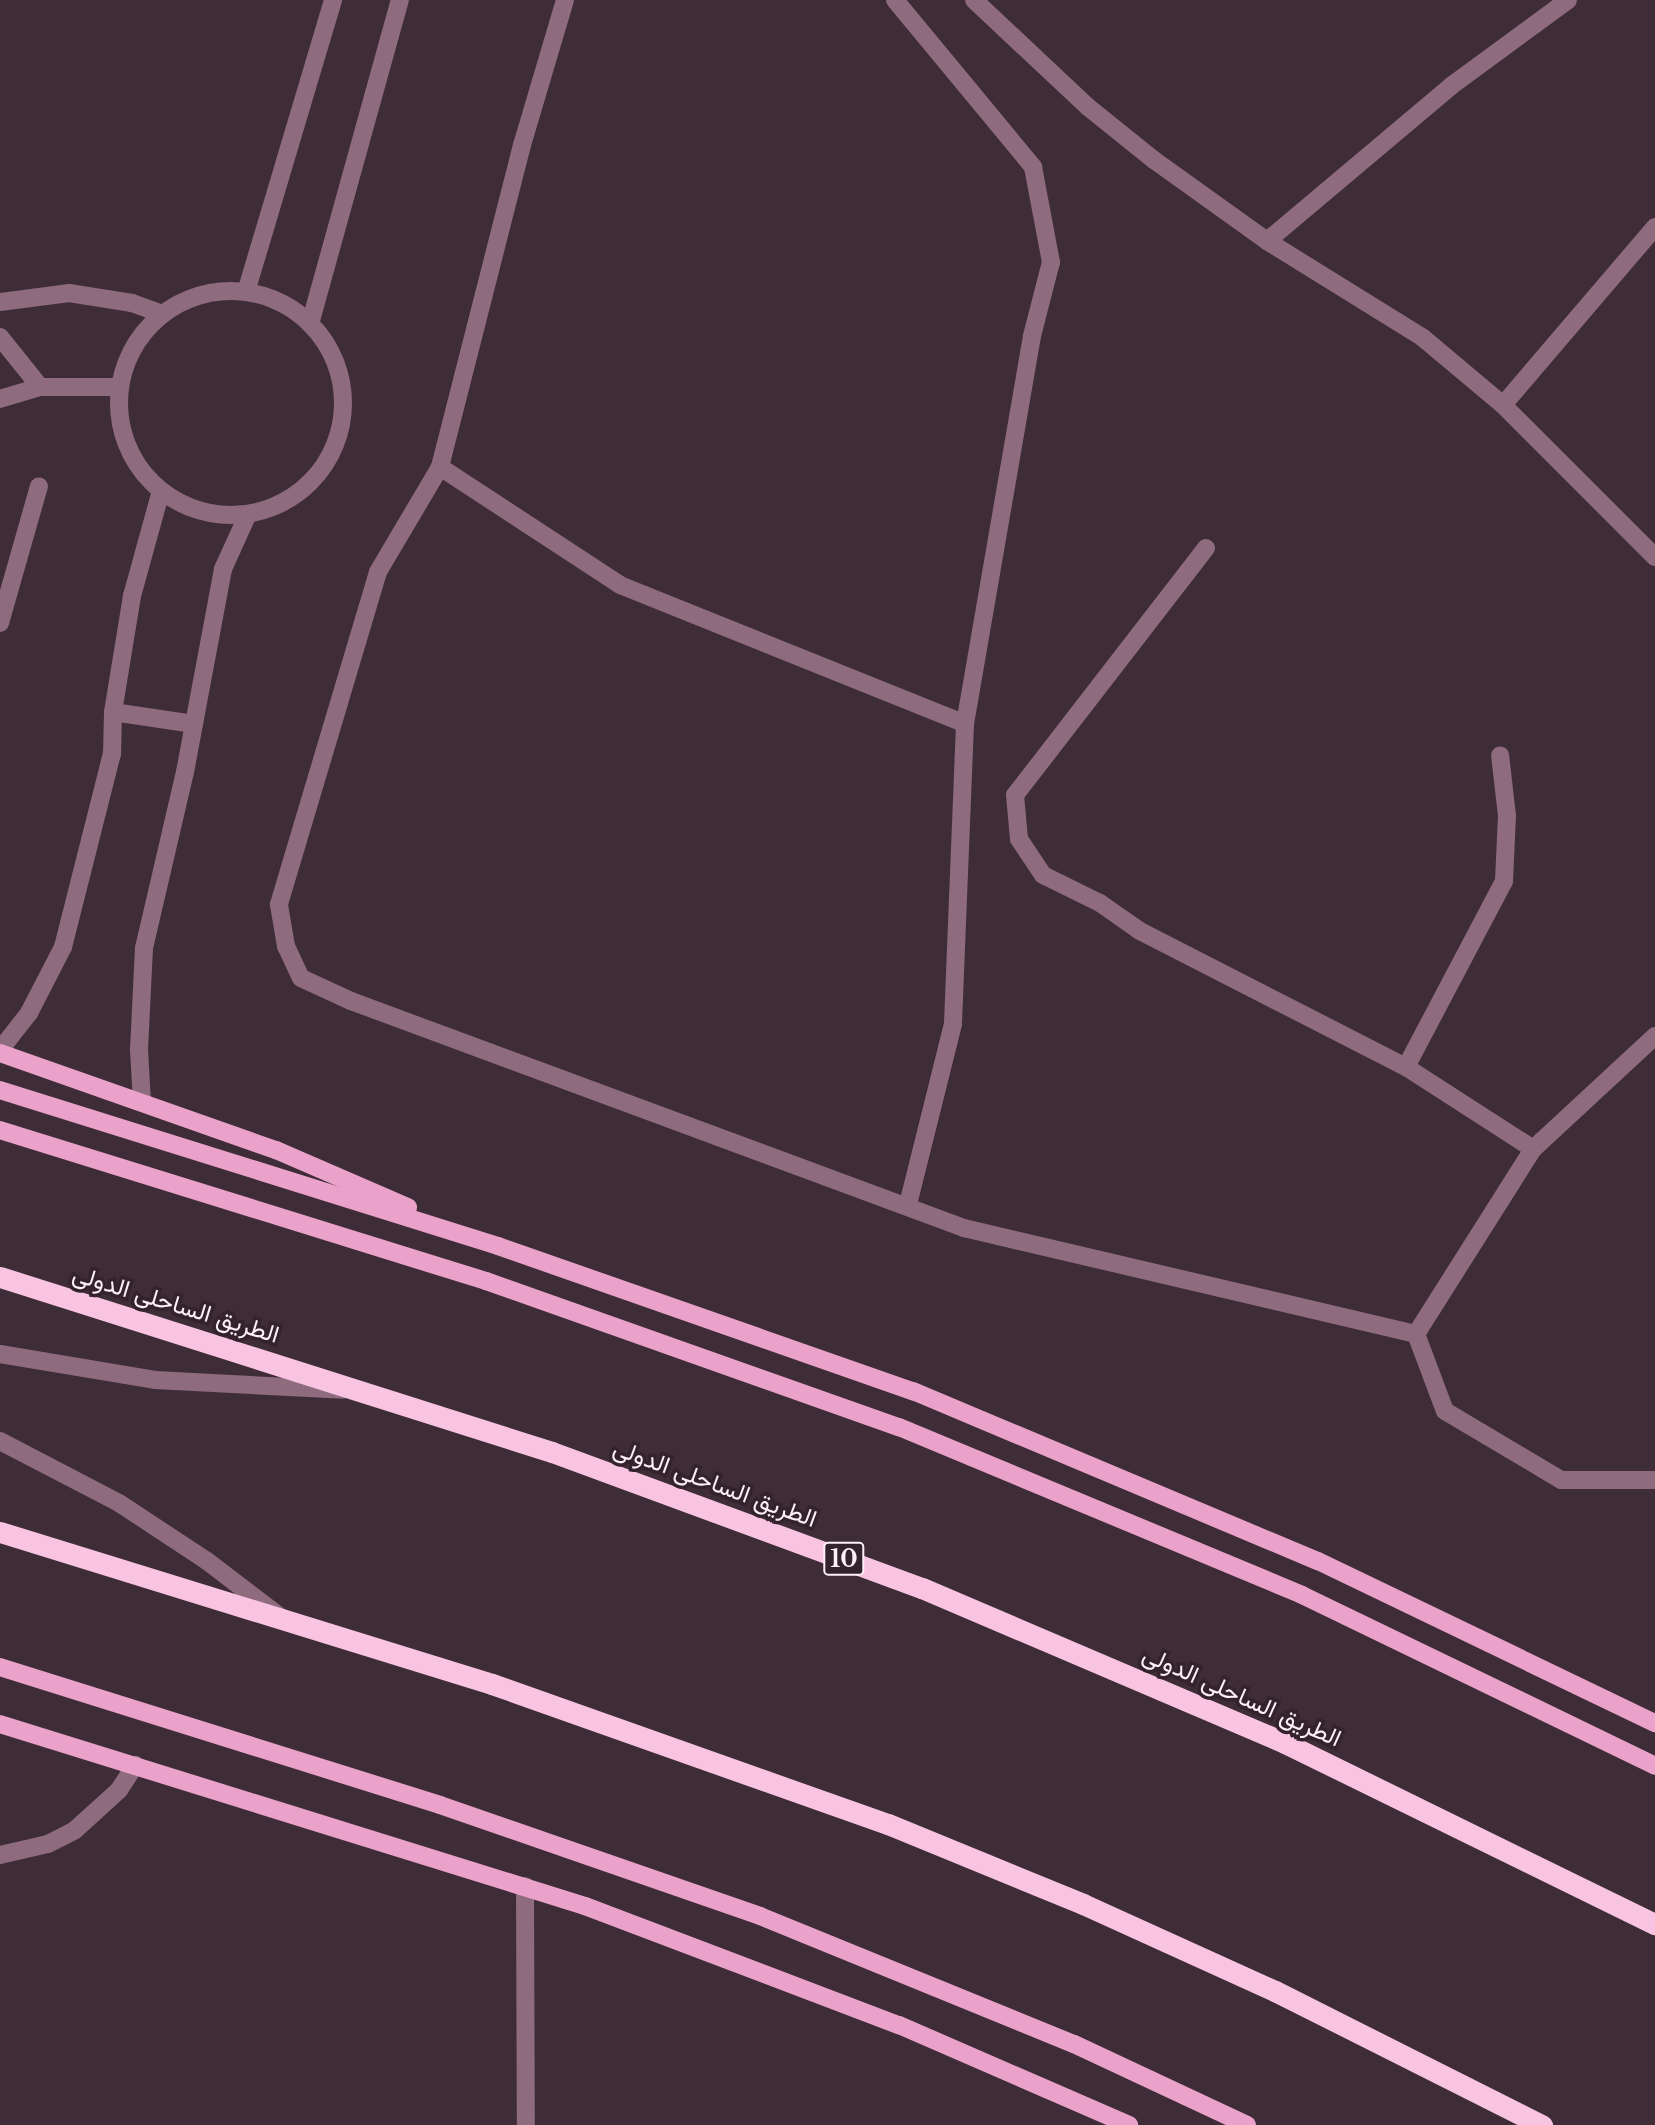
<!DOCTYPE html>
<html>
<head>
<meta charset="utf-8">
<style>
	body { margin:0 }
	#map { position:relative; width:1655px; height:2125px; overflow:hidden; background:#3e2d36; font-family:"Libre Baskerville",Vazirmatn,serif }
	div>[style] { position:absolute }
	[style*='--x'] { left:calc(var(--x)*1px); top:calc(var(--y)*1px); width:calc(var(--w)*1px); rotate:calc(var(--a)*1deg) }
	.minor>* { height:18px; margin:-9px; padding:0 9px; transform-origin:9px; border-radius:9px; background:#8f6b7e }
	.minor>.ring { margin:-9px; padding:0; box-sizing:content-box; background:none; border:18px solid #8f6b7e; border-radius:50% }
	.major>* { height:18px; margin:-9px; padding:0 9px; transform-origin:9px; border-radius:9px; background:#eaa1ca }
	.highway>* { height:21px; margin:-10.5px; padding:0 10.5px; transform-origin:10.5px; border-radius:10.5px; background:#f9c4e1 }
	span { translate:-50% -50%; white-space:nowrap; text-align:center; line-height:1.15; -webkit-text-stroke:7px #34232c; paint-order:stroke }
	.shield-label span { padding:2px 5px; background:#34232c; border:2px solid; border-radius:5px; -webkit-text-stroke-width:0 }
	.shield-label { font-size:23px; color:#fdf1f7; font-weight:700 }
	.street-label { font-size:24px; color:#fdf1f7 }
</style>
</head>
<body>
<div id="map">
	<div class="minor">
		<div style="--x:565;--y:0;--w:151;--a:106.5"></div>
		<div style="--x:522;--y:145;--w:332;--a:104.3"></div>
		<div style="--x:440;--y:467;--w:122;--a:120.6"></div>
		<div style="--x:378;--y:572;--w:347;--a:106.6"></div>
		<div style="--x:279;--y:905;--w:42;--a:80.3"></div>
		<div style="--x:286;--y:946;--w:35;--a:65"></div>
		<div style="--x:301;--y:978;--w:55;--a:24.7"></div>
		<div style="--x:351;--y:1001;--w:654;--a:20.32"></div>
		<div style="--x:964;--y:1228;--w:464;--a:13.2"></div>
		<div style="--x:895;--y:0;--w:217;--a:50.4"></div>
		<div style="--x:1033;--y:167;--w:97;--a:79.3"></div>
		<div style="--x:1051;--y:262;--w:76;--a:104.4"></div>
		<div style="--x:1032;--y:336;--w:394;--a:99.8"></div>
		<div style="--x:965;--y:724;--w:300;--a:92.3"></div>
		<div style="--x:953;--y:1024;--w:187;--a:104"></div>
		<div style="--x:974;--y:0;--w:156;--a:43.2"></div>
		<div style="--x:1088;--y:107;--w:85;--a:38.8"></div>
		<div style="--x:1154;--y:160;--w:139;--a:35.6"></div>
		<div style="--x:1267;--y:241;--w:182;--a:31.8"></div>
		<div style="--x:1422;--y:337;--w:106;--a:40"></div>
		<div style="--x:1503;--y:405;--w:215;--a:45"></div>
		<div style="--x:1267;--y:241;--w:241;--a:-40.1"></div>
		<div style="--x:1451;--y:86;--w:145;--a:-36.3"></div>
		<div class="ring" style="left:119px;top:291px;width:206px;height:206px"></div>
		<div style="--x:246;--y:292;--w:305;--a:-73.4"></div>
		<div style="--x:0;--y:302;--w:70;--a:-7.4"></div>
		<div style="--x:69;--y:293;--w:64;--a:9"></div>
		<div style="--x:132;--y:303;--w:33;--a:20"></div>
		<div style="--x:310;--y:324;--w:336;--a:-74.5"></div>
		<div style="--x:0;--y:337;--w:64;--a:51.3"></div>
		<div style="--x:0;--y:399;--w:42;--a:-16.7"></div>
		<div style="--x:40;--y:387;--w:79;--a:0"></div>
		<div style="--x:1503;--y:405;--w:234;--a:-49.5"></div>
		<div style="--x:440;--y:467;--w:215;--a:33.2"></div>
		<div style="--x:620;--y:585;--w:372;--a:21.9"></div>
		<div style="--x:1206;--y:548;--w:312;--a:127.7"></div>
		<div style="--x:1015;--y:795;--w:44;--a:84.8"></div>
		<div style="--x:1019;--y:839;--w:43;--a:56.3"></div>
		<div style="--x:1043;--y:875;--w:64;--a:26.2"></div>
		<div style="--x:1100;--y:903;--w:49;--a:35"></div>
		<div style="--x:1140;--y:931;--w:299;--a:27.1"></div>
		<div style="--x:1406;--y:1067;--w:151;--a:32.8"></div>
		<div style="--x:0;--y:623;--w:142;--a:-74.1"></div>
		<div style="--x:113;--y:712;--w:82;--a:8.4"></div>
		<div style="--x:1655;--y:1036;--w:166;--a:137.2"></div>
		<div style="--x:1533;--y:1149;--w:219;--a:122.3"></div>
		<div style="--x:1416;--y:1334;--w:82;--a:69.4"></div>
		<div style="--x:1445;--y:1411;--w:135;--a:30.7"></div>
		<div style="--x:1561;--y:1480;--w:94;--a:0"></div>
		<div style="--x:0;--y:1050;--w:47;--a:-51.9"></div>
		<div style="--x:29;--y:1013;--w:74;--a:-62.7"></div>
		<div style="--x:63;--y:947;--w:199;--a:-75.8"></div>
		<div style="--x:112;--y:754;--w:42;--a:-88.6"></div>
		<div style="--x:113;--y:712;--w:118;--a:-80.7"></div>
		<div style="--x:132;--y:596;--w:109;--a:-74.6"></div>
		<div style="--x:1406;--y:1067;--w:210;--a:-62.2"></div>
		<div style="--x:1504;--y:881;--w:65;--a:-87.4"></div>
		<div style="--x:1507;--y:816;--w:61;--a:-96.5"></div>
		<div style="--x:142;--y:1102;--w:52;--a:-93.3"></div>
		<div style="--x:139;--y:1050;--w:102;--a:-87.2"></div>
		<div style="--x:144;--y:948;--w:181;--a:-76.9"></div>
		<div style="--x:185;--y:772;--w:207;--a:-79.4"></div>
		<div style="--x:223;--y:569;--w:60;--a:-65.6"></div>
		<div style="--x:0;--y:1354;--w:157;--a:9.5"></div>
		<div style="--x:155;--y:1380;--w:188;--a:3"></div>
		<div style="--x:0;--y:1441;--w:134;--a:27.5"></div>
		<div style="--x:119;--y:1503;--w:105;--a:33.4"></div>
		<div style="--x:207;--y:1561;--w:89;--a:37.3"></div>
		<div style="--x:0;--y:1855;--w:49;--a:-12.9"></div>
		<div style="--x:48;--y:1844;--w:30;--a:-27"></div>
		<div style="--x:75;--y:1830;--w:59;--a:-42.3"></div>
		<div style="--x:119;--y:1790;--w:30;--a:-57"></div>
		<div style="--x:525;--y:1886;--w:239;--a:89.8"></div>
	</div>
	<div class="major">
		<div style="--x:0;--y:1053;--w:293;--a:19.4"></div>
		<div style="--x:276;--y:1150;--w:144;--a:23.4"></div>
		<div style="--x:0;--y:1090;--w:522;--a:17.39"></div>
		<div style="--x:498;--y:1246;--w:440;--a:19.3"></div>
		<div style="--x:913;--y:1391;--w:439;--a:22.8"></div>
		<div style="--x:1318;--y:1561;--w:374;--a:25.7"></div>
		<div style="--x:0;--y:1130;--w:509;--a:17.26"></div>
		<div style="--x:486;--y:1281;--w:438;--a:19.5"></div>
		<div style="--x:899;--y:1427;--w:437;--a:22.6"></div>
		<div style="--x:1302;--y:1595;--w:392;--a:25.8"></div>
		<div style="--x:0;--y:1667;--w:461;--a:17.4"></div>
		<div style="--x:440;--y:1805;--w:339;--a:19.1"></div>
		<div style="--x:760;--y:1916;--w:339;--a:22.2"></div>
		<div style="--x:1074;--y:2044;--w:191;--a:25.1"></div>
		<div style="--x:0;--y:1724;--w:613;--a:17.28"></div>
		<div style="--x:585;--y:1906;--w:336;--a:20.8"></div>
		<div style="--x:899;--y:2025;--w:251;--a:23.5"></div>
	</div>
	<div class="highway">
		<div style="--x:0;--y:1277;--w:579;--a:17.59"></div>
		<div style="--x:552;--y:1452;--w:394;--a:20.2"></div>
		<div style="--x:922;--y:1588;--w:395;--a:23.1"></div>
		<div style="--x:1285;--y:1743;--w:412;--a:26.1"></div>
		<div style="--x:0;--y:1532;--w:515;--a:17.17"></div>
		<div style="--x:492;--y:1684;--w:420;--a:19.5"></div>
		<div style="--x:888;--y:1824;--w:211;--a:22.3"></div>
		<div style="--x:1083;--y:1904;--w:211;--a:24.4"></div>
		<div style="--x:1275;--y:1991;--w:299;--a:26.7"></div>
	</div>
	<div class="shield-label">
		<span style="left:844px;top:1559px">10</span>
	</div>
	<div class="street-label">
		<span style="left:176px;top:1304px;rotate:17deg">الطريق الساحلى الدولى</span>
		<span style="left:715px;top:1483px;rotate:20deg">الطريق الساحلى الدولى</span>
		<span style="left:1242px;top:1696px;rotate:24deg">الطريق الساحلى الدولى</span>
	</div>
</div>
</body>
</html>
